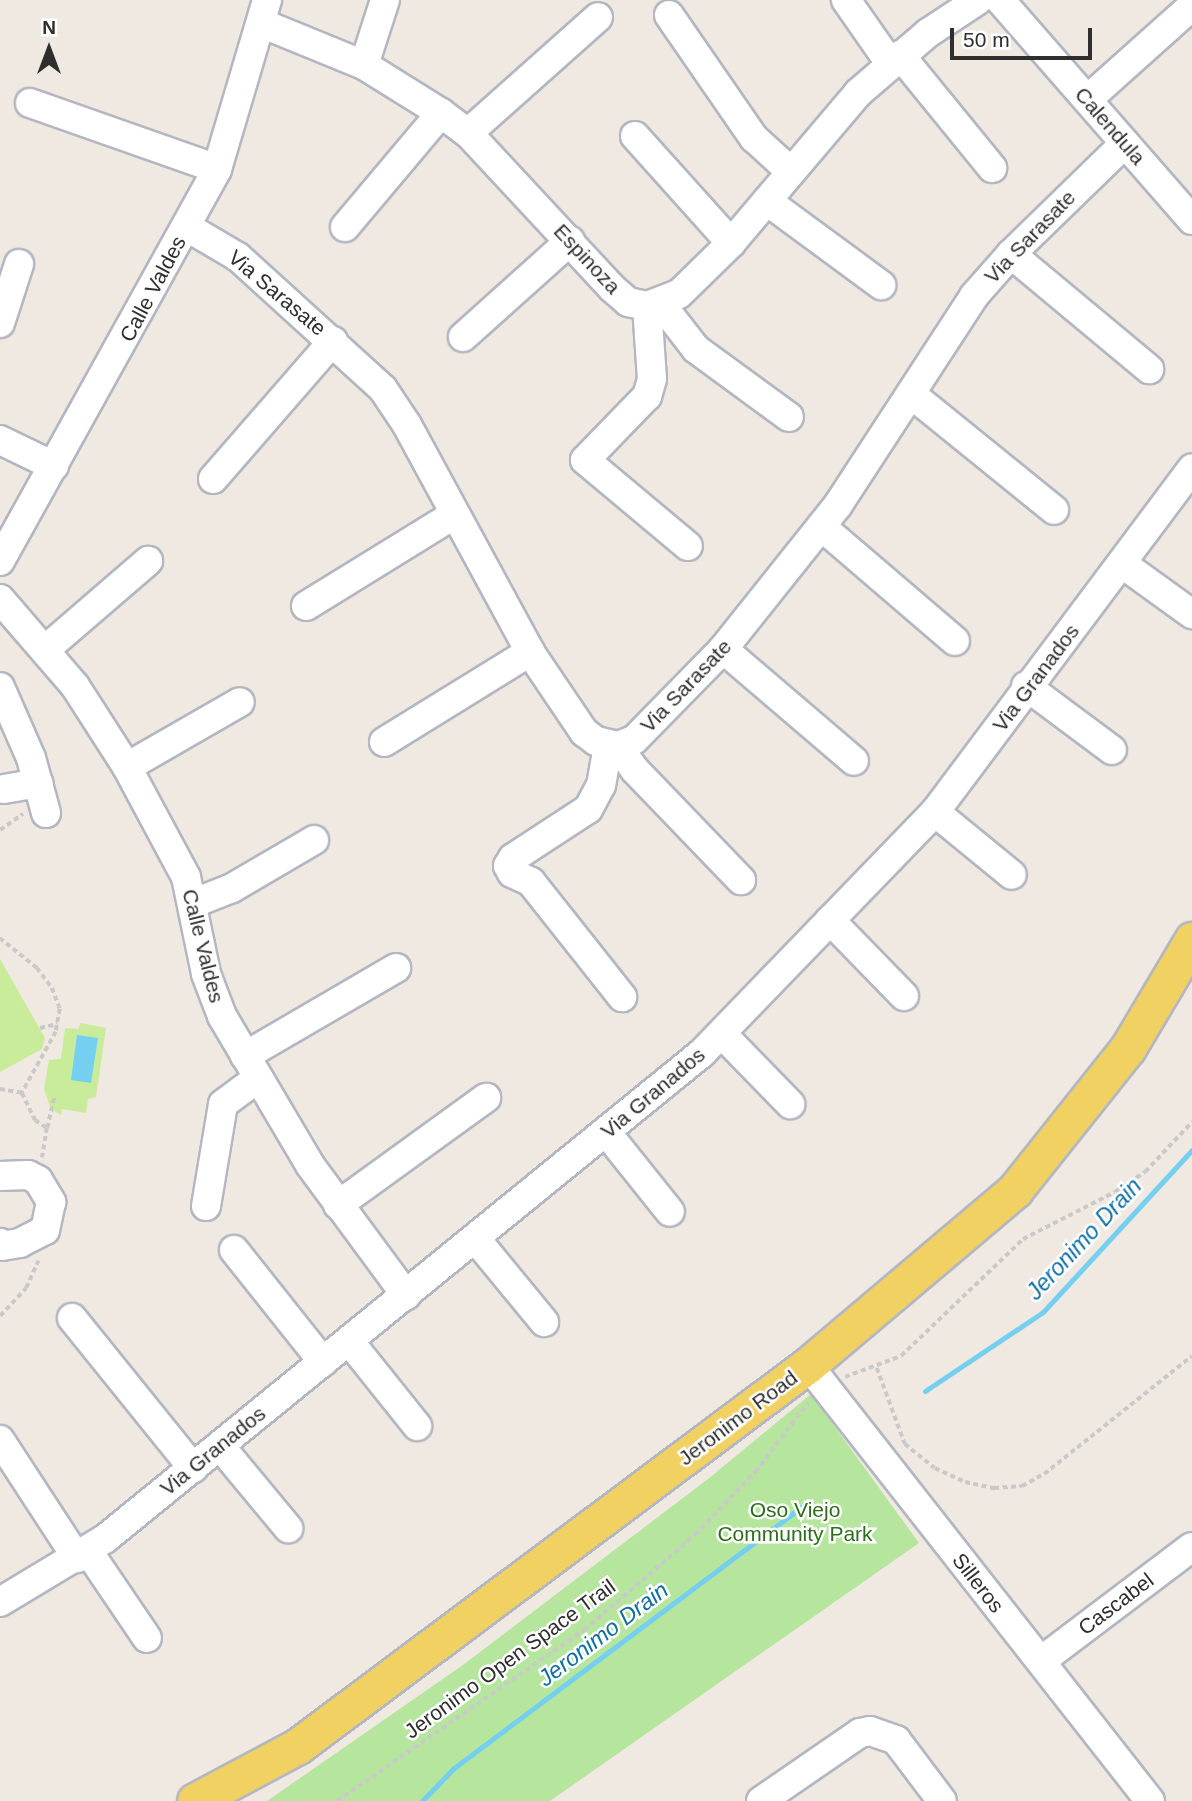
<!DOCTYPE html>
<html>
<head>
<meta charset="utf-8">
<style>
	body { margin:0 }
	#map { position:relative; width:1192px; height:1801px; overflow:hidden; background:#efe9e1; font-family:Arial,sans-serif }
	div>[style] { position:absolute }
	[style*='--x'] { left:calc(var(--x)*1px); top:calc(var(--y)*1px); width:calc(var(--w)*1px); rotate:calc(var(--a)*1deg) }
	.green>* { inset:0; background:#b6e59e }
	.pitch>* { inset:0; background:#c9ec9a }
	.water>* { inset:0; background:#75cff0 }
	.stream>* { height:5px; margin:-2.5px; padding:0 2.5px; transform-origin:2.5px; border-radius:2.5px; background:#75cff0 }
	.path>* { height:3.5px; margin-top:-1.75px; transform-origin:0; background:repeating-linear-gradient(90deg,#c9c9c9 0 5px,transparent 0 8.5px) }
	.roads { filter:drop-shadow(2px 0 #b4b7c1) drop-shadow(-2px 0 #b4b7c1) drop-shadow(0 2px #b4b7c1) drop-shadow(0 -2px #b4b7c1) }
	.minor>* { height:28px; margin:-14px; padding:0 14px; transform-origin:14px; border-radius:14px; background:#fff }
	.major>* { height:35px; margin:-17.5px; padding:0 17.5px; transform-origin:17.5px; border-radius:17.5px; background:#f2d163 }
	span { translate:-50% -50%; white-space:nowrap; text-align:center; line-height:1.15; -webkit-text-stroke:5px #fff; paint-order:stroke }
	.street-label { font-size:21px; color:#2e2e2e }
	.park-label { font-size:21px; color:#2c6e1b }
	.water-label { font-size:23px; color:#0d6fa3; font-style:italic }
	.north { position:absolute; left:14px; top:14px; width:70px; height:70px; -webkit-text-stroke:5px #fff; paint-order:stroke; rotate:0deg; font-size:19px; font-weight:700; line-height:28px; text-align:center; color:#2e2e2e }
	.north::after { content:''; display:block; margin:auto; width:24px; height:32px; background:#2e2e2e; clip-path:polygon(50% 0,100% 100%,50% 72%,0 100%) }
	.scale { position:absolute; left:950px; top:28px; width:142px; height:32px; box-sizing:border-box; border:4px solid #2e2e2e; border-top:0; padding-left:9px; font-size:21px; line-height:24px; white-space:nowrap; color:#2e2e2e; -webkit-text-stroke:5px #fff; paint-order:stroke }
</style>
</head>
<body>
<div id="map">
	<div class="green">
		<div style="clip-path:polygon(811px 1394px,919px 1543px,550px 1801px,267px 1801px,463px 1665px,708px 1479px)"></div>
	</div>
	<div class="pitch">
		<div style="clip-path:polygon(0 959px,45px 1038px,42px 1049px,0 1072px)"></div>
		<div style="clip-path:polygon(81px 1023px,106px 1028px,96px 1097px,88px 1099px,86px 1113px,62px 1109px,61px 1115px,51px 1109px,44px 1089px,49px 1060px,61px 1059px,65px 1028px,78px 1029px)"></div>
	</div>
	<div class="water">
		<div style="clip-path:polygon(77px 1035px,98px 1038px,91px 1083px,71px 1080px)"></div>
	</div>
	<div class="stream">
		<div style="--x:925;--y:1391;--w:142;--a:-33.8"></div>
		<div style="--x:1043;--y:1312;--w:220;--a:-47.4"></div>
		<div style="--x:422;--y:1801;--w:46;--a:-45.9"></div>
		<div style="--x:454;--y:1768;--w:445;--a:-36.9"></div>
	</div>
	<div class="path">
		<div style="--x:0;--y:830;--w:28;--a:-35"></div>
		<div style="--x:0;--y:938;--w:48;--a:39"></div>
		<div style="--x:37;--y:968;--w:25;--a:53"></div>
		<div style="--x:52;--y:988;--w:22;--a:69"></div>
		<div style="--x:60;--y:1009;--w:23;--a:100"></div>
		<div style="--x:56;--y:1032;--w:70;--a:119.1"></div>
		<div style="--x:40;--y:1028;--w:18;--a:-13"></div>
		<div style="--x:0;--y:1089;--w:22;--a:10"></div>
		<div style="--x:22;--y:1093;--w:30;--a:64"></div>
		<div style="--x:35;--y:1120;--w:14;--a:34"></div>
		<div style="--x:47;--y:1128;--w:30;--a:99"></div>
		<div style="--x:47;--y:1128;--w:32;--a:-77"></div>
		<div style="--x:0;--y:1316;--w:38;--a:-47"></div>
		<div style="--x:26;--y:1288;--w:30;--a:-66"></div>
		<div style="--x:877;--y:1368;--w:81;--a:69.8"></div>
		<div style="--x:905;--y:1444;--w:38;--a:39"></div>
		<div style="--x:935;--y:1468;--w:33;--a:25"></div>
		<div style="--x:965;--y:1482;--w:30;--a:12"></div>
		<div style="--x:994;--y:1488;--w:28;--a:-4"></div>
		<div style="--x:1022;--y:1486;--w:25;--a:-29"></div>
		<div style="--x:1044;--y:1474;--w:189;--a:-38.6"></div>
		<div style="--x:845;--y:1377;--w:60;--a:-20.6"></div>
		<div style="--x:901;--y:1356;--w:169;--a:-43.8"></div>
		<div style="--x:1023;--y:1239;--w:103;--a:-27.1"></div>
		<div style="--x:1115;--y:1192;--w:36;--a:-34"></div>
		<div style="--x:1145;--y:1172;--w:69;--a:-46.8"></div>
		<div style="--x:337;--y:1801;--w:300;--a:-34.7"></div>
		<div style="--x:584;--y:1630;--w:146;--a:-40.6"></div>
		<div style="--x:695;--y:1535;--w:87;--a:-46.4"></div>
		<div style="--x:755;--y:1472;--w:87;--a:-52.5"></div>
	</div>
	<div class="roads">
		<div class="minor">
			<div style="--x:846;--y:0;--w:77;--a:55.1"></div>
			<div style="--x:1000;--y:0;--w:292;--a:48.9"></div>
			<div style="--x:669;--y:15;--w:150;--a:55.4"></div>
			<div style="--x:754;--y:138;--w:47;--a:42.4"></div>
			<div style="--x:261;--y:23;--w:111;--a:22.2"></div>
			<div style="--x:364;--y:65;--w:91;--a:31.9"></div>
			<div style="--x:441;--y:113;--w:34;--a:37"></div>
			<div style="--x:468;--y:133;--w:212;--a:47.1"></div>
			<div style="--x:612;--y:288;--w:21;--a:41"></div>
			<div style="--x:628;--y:302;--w:19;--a:12"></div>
			<div style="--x:647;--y:306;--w:34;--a:-21"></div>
			<div style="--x:679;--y:294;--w:73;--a:-44.4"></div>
			<div style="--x:731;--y:243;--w:197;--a:-49.7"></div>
			<div style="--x:858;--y:93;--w:92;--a:-40.6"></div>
			<div style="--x:928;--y:33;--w:60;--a:-33.4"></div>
			<div style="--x:900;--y:55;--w:146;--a:50.8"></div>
			<div style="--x:364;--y:65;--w:68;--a:-72.1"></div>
			<div style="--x:1088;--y:99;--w:140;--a:-41.8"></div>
			<div style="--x:30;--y:103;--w:198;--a:19.4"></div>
			<div style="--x:468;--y:133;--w:174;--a:-41.7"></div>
			<div style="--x:635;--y:136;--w:144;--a:48.1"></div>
			<div style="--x:767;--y:201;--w:142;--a:36.4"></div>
			<div style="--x:187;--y:227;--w:59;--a:30.5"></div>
			<div style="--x:238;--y:257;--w:196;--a:42.3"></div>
			<div style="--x:383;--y:389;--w:43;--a:56.3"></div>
			<div style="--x:407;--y:425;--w:258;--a:61.5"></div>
			<div style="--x:530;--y:652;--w:97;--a:56"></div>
			<div style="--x:584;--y:732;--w:15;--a:37"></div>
			<div style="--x:596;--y:741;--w:23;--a:13"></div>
			<div style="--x:618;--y:746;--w:17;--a:-21"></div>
			<div style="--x:634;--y:740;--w:127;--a:-45.6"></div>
			<div style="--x:723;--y:649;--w:184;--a:-51.4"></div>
			<div style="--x:838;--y:505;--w:249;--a:-56.9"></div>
			<div style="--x:974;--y:296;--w:56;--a:-48.6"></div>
			<div style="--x:1011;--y:254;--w:159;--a:-44.2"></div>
			<div style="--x:345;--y:227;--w:149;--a:-49.9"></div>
			<div style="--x:1011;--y:254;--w:180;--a:39.8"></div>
			<div style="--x:661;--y:304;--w:57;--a:52.1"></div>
			<div style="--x:696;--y:349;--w:115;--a:36.2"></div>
			<div style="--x:647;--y:306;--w:73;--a:86.1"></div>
			<div style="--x:652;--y:379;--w:18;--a:106"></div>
			<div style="--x:647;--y:396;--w:89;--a:134.1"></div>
			<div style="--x:585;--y:460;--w:134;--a:39.9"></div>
			<div style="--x:0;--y:323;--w:62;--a:-72.1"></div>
			<div style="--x:463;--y:337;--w:144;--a:-41.9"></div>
			<div style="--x:911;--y:394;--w:184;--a:39"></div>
			<div style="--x:0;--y:440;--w:60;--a:25.7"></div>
			<div style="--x:213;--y:479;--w:183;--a:-49"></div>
			<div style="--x:822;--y:527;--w:175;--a:40.6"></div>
			<div style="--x:0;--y:561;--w:448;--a:-61"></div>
			<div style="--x:217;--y:169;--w:176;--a:-73.5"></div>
			<div style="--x:1124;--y:565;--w:84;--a:35.8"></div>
			<div style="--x:0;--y:599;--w:115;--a:49.2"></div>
			<div style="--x:75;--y:686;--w:96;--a:57.3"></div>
			<div style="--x:127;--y:767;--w:125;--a:61.8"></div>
			<div style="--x:186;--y:877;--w:99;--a:78.3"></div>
			<div style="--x:206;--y:974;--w:45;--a:69.1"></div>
			<div style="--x:222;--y:1016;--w:173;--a:59.4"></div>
			<div style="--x:310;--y:1165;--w:162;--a:53.6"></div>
			<div style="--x:306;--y:606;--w:175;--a:-31.7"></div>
			<div style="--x:46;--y:649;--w:135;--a:-40.8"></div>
			<div style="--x:723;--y:649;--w:172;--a:40.5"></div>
			<div style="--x:1026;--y:686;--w:107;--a:36.7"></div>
			<div style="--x:0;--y:687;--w:77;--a:66.4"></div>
			<div style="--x:31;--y:758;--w:57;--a:74.7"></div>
			<div style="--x:384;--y:742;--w:172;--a:-31.7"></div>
			<div style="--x:608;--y:746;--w:40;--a:100"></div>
			<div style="--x:601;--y:785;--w:27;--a:118"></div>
			<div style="--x:588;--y:809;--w:90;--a:146.8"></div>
			<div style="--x:513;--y:858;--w:9;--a:122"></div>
			<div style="--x:508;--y:866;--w:8;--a:60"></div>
			<div style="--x:512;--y:873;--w:21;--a:25"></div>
			<div style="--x:531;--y:882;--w:147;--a:51.6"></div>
			<div style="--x:618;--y:746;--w:29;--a:55"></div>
			<div style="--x:635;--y:770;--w:153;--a:46.1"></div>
			<div style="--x:127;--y:767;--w:130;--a:-29.9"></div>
			<div style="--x:4;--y:789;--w:35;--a:-10"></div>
			<div style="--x:935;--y:812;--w:99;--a:39.3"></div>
			<div style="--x:194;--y:903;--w:41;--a:-21.5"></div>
			<div style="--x:232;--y:888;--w:95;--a:-30.3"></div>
			<div style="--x:830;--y:920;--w:106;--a:45.8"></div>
			<div style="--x:722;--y:1034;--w:98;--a:45.8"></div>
			<div style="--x:245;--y:1056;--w:175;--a:-30.2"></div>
			<div style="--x:606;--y:1132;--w:102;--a:51.3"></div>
			<div style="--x:0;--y:1176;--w:28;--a:-2"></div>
			<div style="--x:28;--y:1175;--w:11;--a:27"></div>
			<div style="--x:38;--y:1180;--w:26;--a:59"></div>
			<div style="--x:51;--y:1202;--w:29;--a:102"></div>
			<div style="--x:45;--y:1230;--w:28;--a:153"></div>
			<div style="--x:20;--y:1243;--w:18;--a:171"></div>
			<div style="--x:2;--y:1246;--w:4;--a:-124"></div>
			<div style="--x:338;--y:1205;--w:183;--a:-35.9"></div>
			<div style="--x:206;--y:1206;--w:103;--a:-80.5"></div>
			<div style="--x:223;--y:1104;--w:44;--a:-36.6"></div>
			<div style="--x:475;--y:1238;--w:109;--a:50.6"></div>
			<div style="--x:234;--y:1250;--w:143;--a:51.5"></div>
			<div style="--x:72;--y:1318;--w:193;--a:51.1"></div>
			<div style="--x:349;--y:1341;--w:109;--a:51.3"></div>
			<div style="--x:808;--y:1365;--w:554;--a:51.89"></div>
			<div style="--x:0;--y:1440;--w:141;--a:56.9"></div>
			<div style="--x:220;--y:1446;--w:107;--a:50.3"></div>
			<div style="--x:88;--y:1551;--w:105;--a:55.9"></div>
			<div style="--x:0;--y:1602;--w:124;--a:-31.1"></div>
			<div style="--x:106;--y:1538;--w:768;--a:-39.14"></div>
			<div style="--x:702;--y:1053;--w:335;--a:-46"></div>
			<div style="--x:935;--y:812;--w:429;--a:-53.2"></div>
			<div style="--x:1041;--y:1661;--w:189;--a:-37.1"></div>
			<div style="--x:761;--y:1801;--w:120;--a:-34.5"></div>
			<div style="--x:860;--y:1733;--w:10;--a:-11"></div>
			<div style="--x:870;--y:1731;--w:28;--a:19"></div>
			<div style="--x:896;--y:1740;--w:76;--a:53"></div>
		</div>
		<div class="major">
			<div style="--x:195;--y:1801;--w:117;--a:-28.1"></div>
			<div style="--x:298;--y:1746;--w:637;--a:-36.76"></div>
			<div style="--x:808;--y:1365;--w:271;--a:-40.2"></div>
			<div style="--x:1015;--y:1190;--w:181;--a:-51.5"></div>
			<div style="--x:1128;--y:1048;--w:126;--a:-59.3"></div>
		</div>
	</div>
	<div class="street-label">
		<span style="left:1110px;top:126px;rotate:49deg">Calendula</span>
		<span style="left:1030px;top:237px;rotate:-46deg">Via Sarasate</span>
		<span style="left:587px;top:259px;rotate:47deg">Espinoza</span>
		<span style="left:153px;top:289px;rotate:-62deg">Calle Valdes</span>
		<span style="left:277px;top:293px;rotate:40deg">Via Sarasate</span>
		<span style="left:1036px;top:678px;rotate:-53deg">Via Granados</span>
		<span style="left:686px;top:686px;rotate:-46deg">Via Sarasate</span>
		<span style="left:203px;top:946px;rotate:76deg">Calle Valdes</span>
		<span style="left:653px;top:1093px;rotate:-40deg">Via Granados</span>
		<span style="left:738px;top:1418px;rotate:-37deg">Jeronimo Road</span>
		<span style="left:213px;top:1451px;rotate:-39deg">Via Granados</span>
		<span style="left:978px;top:1583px;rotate:52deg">Silleros</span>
		<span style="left:1116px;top:1604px;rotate:-37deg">Cascabel</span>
		<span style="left:510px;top:1659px;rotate:-36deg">Jeronimo Open Space Trail</span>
	</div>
	<div class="park-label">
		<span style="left:795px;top:1522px">Oso Viejo<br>Community Park</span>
	</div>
	<div class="water-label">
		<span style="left:1084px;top:1239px;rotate:-47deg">Jeronimo Drain</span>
		<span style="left:603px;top:1634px;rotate:-37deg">Jeronimo Drain</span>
	</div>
	<div class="north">N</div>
	<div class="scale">50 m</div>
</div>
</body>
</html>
